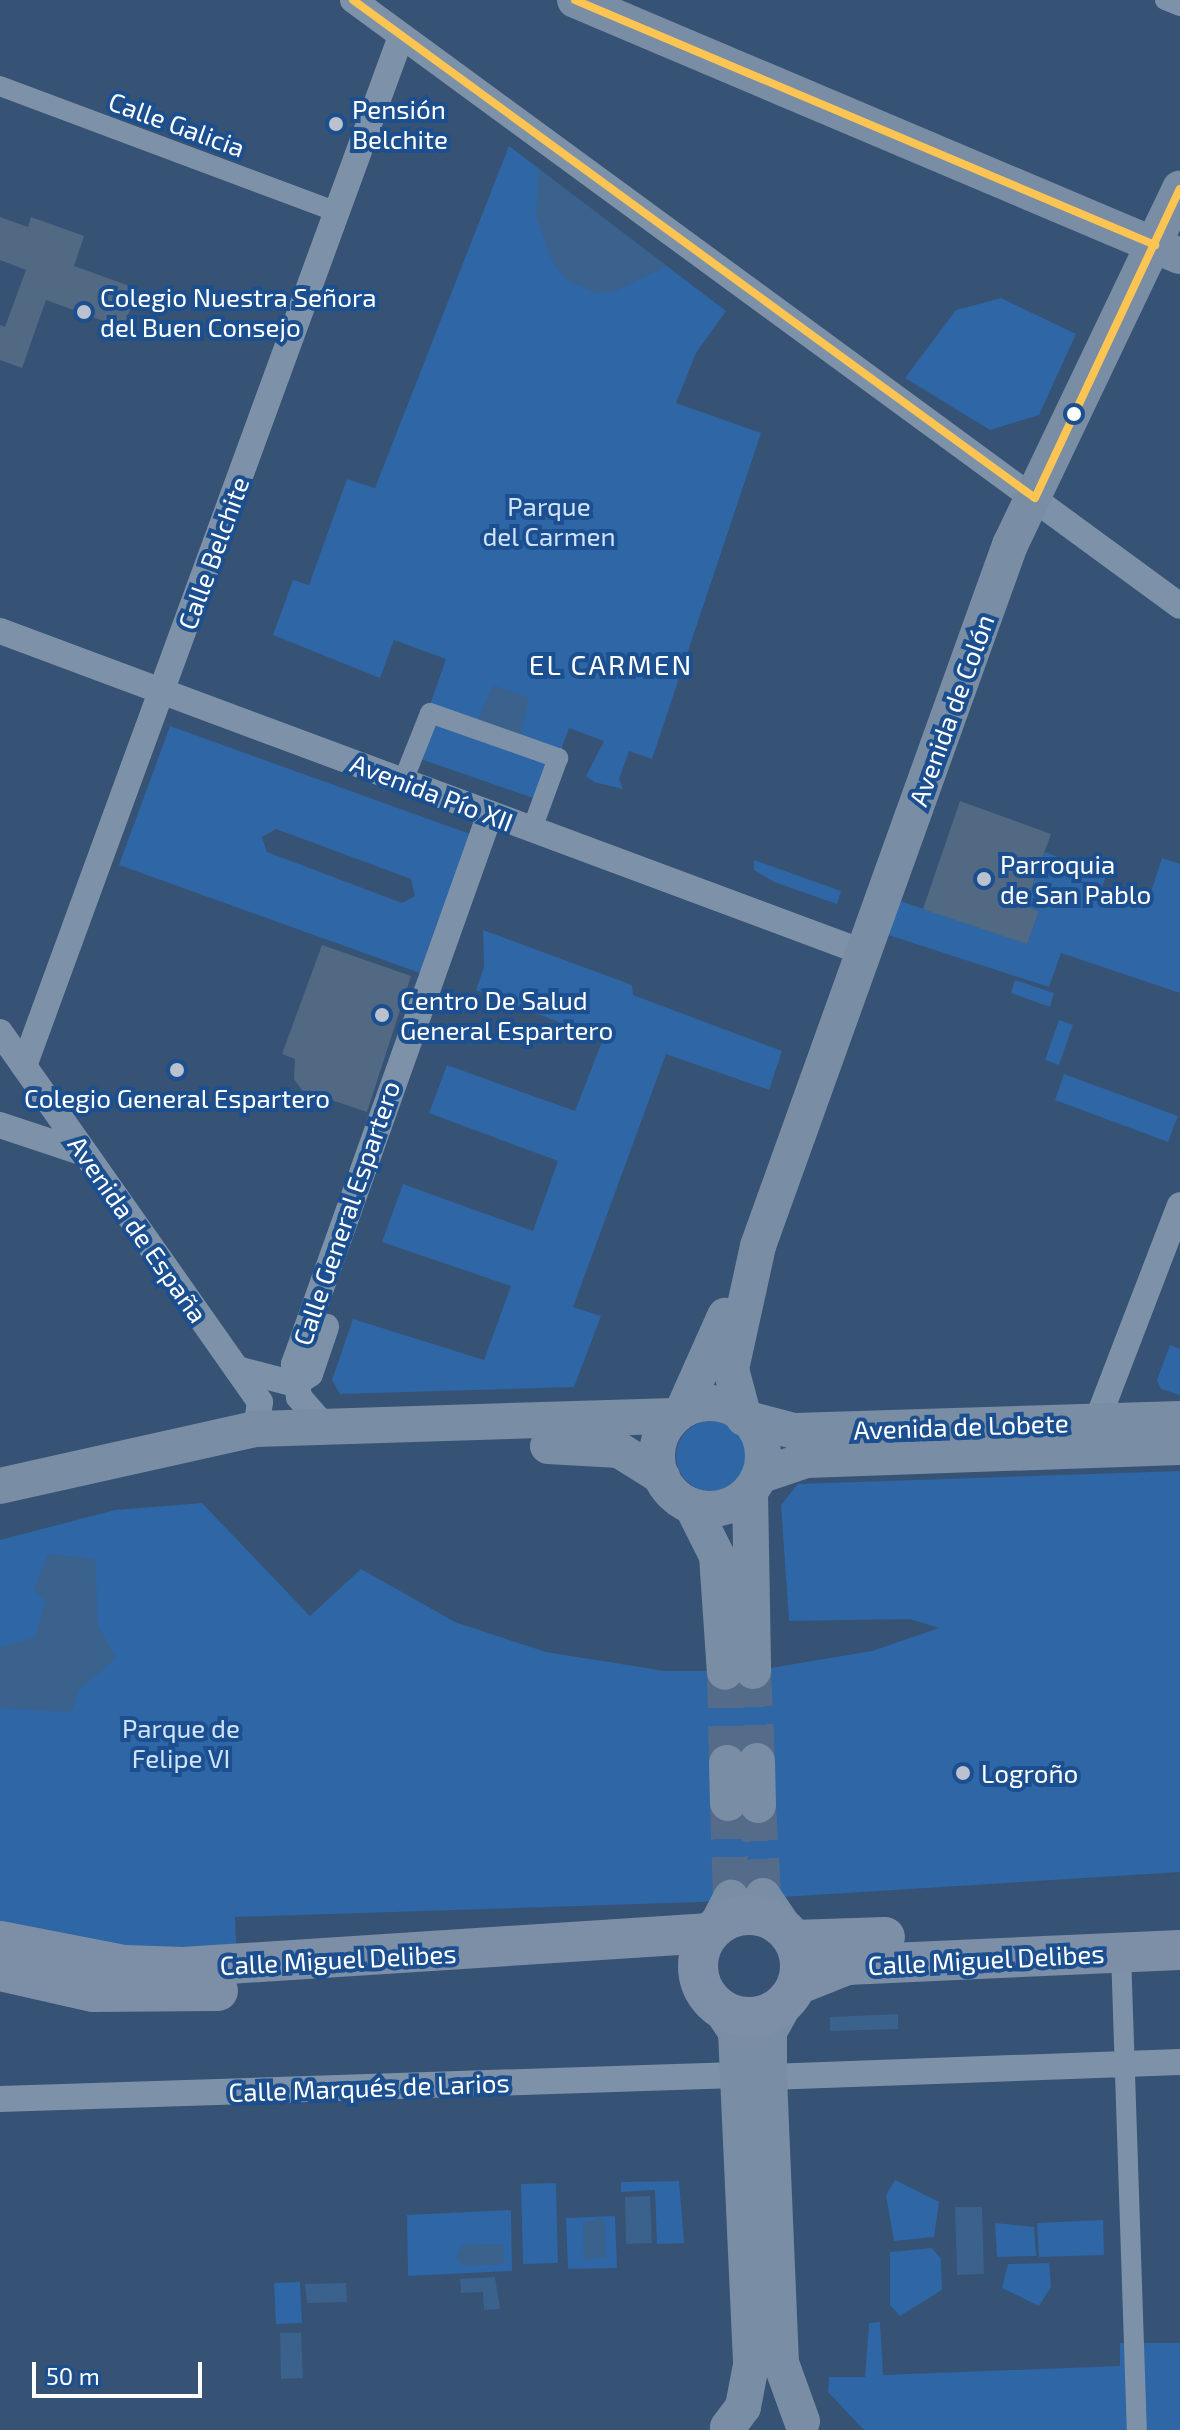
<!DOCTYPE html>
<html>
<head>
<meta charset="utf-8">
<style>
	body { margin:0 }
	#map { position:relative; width:1180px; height:2430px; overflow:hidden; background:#365274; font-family:"Exo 2",sans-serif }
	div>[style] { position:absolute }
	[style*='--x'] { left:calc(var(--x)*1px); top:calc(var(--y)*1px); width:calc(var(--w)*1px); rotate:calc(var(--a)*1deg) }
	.green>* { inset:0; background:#2f66a5 }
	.round { border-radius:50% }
	.water>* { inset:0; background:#3b618d }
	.building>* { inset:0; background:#526984 }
	.secondary-tunnel>* { height:36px; margin-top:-18px; transform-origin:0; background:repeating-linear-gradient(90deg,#546c89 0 36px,transparent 0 54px) }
	.pedestrian>* { height:20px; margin:-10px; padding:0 10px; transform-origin:10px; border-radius:10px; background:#7d92a8 }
	.minor>* { height:26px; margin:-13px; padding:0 13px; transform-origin:13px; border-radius:13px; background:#7d92a8 }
	.secondary>* { height:36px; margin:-18px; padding:0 18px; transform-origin:18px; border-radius:18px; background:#798da4 }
	.secondary>.ring { margin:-18px; padding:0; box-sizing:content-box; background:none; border:36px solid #798da4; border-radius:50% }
	.primary>* { height:40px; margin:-20px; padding:0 20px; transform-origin:20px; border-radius:20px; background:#7d8ea7 }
	.primary>.ring { margin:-20px; padding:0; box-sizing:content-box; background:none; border:40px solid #7d8ea7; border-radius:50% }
	.bus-1>* { height:8px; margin:-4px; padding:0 4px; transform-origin:4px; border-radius:4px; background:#fcc553 }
	.dots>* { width:22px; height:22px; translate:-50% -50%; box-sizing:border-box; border:4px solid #1b4f8f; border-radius:50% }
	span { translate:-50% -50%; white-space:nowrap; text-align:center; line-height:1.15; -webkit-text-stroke:8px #1b4f8f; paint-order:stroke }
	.poi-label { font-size:26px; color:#fff }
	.left { translate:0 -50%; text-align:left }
	.street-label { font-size:26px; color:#fff }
	.park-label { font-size:26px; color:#cfe3fa }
	.neighbourhood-label { font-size:28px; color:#fff; letter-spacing:2px }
	.scale { position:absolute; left:32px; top:2362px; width:170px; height:36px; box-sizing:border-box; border:4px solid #fff; border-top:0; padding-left:10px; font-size:24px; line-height:28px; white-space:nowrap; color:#fff; -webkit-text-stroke:6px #1b4f8f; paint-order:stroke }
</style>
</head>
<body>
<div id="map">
	<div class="green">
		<div style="clip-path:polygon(509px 146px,726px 311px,696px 353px,676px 403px,761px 433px,652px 759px,629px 751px,619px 779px,623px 789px,594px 782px,586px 776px,604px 741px,569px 728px,542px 801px,412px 756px,446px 659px,394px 640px,380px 678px,273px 635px,293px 580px,309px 585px,347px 479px,375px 488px)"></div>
		<div style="clip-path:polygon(1001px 298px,1076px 334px,1039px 415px,990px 430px,905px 378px,956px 310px)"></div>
		<div style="clip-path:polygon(evenodd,170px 726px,470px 834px,420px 973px,119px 865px,170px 726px,276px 829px,411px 879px,415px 896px,402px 903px,267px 852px,262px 837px,276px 829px)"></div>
		<div style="clip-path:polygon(1045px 852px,1106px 876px,1102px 887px,1148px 901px,1162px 858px,1180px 864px,1180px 993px,1061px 953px,1049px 987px,873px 930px,885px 896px,1027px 943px,1039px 911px,1025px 906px)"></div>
		<div style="clip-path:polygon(754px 860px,841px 891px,837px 904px,774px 882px,754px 870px)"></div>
		<div style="clip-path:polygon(483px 930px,632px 985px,633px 995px,782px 1051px,769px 1090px,666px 1054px,573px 1307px,601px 1316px,574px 1387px,340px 1394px,332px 1380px,353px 1319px,484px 1360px,511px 1286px,382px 1242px,403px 1184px,533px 1231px,558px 1161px,429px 1113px,447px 1065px,575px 1111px,603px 1039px,476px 990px,484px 967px)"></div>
		<div style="clip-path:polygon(1015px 980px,1054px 993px,1050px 1007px,1011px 993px)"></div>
		<div style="clip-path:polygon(1059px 1020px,1073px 1025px,1059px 1065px,1045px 1060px)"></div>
		<div style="clip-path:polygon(1064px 1074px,1178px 1116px,1168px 1142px,1055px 1100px)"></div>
		<div style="clip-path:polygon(1170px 1345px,1180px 1349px,1180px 1395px,1161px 1389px,1157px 1380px)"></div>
		<div class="round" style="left:676px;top:1421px;width:70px;height:70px"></div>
		<div style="clip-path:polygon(1180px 1471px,1180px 1872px,701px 1902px,235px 1917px,237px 1961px,0 1941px,0 1540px,115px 1510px,202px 1503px,310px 1616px,361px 1569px,455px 1622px,546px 1652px,665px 1671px,753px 1671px,872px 1651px,939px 1628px,910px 1619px,789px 1621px,781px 1505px,798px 1484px)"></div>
		<div style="clip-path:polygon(895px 2180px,939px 2202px,934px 2237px,894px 2241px,886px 2195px)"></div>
		<div style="clip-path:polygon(679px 2181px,684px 2243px,657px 2244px,655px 2190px,621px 2192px,621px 2182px)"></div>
		<div style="clip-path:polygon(556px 2183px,558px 2263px,523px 2264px,521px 2184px)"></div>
		<div style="clip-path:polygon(511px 2210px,512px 2271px,408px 2276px,407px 2215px)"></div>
		<div style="clip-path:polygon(615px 2216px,617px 2268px,568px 2269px,566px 2218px)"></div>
		<div style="clip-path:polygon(1103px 2220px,1104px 2255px,1039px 2257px,1037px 2223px)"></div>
		<div style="clip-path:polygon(995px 2223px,1034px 2227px,1036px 2256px,997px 2257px)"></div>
		<div style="clip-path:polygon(932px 2248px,941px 2259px,942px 2290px,900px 2316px,890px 2305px,890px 2252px)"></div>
		<div style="clip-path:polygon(1049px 2263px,1051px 2287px,1039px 2306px,1002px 2288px,1008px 2264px)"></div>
		<div style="clip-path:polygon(300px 2282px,302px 2323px,276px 2324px,274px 2283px)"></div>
		<div style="clip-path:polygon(880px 2322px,883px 2375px,1120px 2366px,1120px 2343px,1180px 2343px,1180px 2430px,864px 2430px,828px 2392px,829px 2377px,865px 2377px,869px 2323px)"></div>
	</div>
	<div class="water">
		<div style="clip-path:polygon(539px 169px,667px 266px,613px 292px,596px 293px,568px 281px,553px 263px,536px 216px)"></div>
		<div style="clip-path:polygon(494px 685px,529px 698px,519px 741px,475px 725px)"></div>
		<div style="clip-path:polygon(48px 1554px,95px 1559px,98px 1626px,116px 1658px,79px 1690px,71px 1712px,0 1708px,0 1647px,34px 1638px,46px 1602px,34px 1589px)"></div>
		<div style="clip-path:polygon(898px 2014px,898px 2029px,830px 2031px,830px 2017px)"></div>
		<div style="clip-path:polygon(650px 2196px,652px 2243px,626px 2244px,625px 2197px)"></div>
		<div style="clip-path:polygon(955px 2207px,982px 2207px,984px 2274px,957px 2275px)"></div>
		<div style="clip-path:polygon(599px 2218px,605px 2223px,606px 2258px,584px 2259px,583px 2223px)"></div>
		<div style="clip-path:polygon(503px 2244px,504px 2264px,464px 2266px,456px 2258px,463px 2245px)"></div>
		<div style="clip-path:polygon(495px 2277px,500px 2309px,484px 2310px,483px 2292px,461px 2293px,460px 2279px)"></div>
		<div style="clip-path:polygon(346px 2283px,347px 2302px,307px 2303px,305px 2284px)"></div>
		<div style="clip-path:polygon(280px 2333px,301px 2333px,303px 2378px,281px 2379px)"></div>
	</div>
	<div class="building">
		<div style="clip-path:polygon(0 217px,28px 227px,31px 217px,84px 236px,74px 266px,138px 289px,123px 328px,46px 300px,22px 368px,0 360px,0 325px,5px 327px,26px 270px,0 260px)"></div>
		<div style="clip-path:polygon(960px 801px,1051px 834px,1025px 906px,1039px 911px,1027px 944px,923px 909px)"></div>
		<div style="clip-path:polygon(322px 945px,411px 976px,367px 1112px,302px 1090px,294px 1079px,295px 1059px,282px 1054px)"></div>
	</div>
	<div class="secondary-tunnel">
		<div style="--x:753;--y:1671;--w:90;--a:87.5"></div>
		<div style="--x:725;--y:1672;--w:91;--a:88.7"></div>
		<div style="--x:728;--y:1803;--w:95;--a:88.2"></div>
		<div style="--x:758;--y:1805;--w:91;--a:86.9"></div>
	</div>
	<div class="pedestrian">
		<div style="--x:1165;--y:0;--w:16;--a:22"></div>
		<div style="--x:0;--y:86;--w:358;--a:20.5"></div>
		<div style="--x:430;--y:713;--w:136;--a:19.4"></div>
		<div style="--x:558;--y:758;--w:76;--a:110.1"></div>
		<div style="--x:532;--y:829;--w:138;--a:-159.6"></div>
		<div style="--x:403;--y:781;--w:73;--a:-68.3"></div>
		<div style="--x:1121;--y:1953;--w:477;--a:88.1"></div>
	</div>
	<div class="minor">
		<div style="--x:353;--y:0;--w:1025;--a:36.23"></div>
		<div style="--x:0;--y:631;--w:923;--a:20.42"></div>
		<div style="--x:0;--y:1032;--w:452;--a:54.9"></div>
		<div style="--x:260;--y:1402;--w:27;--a:98"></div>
		<div style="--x:24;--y:1066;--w:1094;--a:-69.89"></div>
		<div style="--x:0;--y:1125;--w:89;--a:18.4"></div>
		<div style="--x:237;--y:1369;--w:60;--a:14.5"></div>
		<div style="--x:295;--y:1384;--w:18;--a:-34"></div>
		<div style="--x:310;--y:1374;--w:50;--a:-71.2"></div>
		<div style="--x:1097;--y:1421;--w:231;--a:-69"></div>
		<div style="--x:324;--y:1426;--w:38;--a:-131"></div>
		<div style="--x:299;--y:1397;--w:33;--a:-99"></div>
		<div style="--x:294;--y:1364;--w:584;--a:-70.39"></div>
		<div style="--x:769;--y:2077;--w:411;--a:-2.1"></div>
		<div style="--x:0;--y:2099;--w:737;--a:-1.87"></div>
	</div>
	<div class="secondary">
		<div style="--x:575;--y:0;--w:657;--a:22.94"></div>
		<div class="ring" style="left:657px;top:1403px;width:70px;height:70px"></div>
		<div style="--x:684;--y:1408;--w:101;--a:-66"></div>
		<div style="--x:744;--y:1418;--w:51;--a:-104.9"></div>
		<div style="--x:731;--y:1369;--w:126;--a:-77.6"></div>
		<div style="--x:758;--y:1246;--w:745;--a:-70.23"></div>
		<div style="--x:1010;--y:545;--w:395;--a:-64.5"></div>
		<div style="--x:744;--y:1418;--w:52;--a:14.6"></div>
		<div style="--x:794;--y:1431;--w:386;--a:-1.8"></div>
		<div style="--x:548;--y:1446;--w:71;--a:3.2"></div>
		<div style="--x:619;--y:1450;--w:51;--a:32.1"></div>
		<div style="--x:759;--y:1476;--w:50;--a:-18.8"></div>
		<div style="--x:806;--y:1460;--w:374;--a:-2"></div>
		<div style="--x:0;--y:1486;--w:262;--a:-12.6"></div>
		<div style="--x:256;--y:1429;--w:418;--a:-1.8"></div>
		<div style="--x:750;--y:1491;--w:180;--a:89"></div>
		<div style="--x:693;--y:1508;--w:54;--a:63.4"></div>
		<div style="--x:717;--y:1556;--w:116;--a:86.1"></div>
		<div style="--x:757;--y:1761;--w:44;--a:88.7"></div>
		<div style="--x:727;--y:1763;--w:40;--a:88.6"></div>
		<div style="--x:763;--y:1896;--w:41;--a:55.9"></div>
		<div style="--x:716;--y:1927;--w:33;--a:-63"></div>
		<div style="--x:785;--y:2003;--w:33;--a:119"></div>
		<div style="--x:769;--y:2032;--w:45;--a:90"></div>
		<div style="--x:769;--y:2077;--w:286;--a:87.6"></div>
		<div style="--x:781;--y:2363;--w:62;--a:70.1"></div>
		<div style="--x:720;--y:2008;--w:29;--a:56"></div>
		<div style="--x:736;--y:2032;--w:333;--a:87.4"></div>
		<div style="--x:751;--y:2365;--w:43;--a:100.8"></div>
		<div style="--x:743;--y:2407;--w:25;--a:127"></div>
	</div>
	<div class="primary">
		<div class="ring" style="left:698px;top:1915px;width:62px;height:62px"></div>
		<div style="--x:793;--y:1940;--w:92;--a:-1.9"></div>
		<div style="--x:0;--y:1941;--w:127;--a:10.9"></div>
		<div style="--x:125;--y:1965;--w:58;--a:2"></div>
		<div style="--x:183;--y:1967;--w:528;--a:-3.69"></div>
		<div style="--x:0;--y:1971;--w:95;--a:12.7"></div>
		<div style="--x:93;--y:1992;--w:125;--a:-0.5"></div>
		<div style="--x:797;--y:1985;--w:54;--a:-21.8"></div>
		<div style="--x:847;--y:1965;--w:333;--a:-2.6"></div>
	</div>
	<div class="bus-1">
		<div style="--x:353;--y:0;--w:844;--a:36.14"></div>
		<div style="--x:1035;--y:498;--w:341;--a:-64.9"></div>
		<div style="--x:575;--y:0;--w:630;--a:22.9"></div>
	</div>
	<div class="dots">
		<div style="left:336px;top:124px;background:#b9c2ce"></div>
		<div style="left:84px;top:312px;background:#b9c2ce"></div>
		<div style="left:1074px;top:414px;background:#fff"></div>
		<div style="left:984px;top:879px;background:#b9c2ce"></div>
		<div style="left:382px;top:1015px;background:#b9c2ce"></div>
		<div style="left:177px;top:1070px;background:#b9c2ce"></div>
		<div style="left:963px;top:1773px;background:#b9c2ce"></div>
	</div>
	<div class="poi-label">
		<span class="left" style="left:352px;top:124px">Pensión<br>Belchite</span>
		<span class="left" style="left:100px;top:312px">Colegio Nuestra Señora<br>del Buen Consejo</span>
		<span class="left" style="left:1000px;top:879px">Parroquia<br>de San Pablo</span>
		<span class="left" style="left:400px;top:1015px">Centro De Salud<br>General Espartero</span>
		<span style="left:177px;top:1098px">Colegio General Espartero</span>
		<span class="left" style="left:981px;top:1773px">Logroño</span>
	</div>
	<div class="street-label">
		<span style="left:177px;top:124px;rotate:20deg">Calle Galicia</span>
		<span style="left:213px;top:553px;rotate:-70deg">Calle Belchite</span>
		<span style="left:951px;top:710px;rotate:-70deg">Avenida de Colón</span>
		<span style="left:432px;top:792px;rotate:21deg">Avenida Pío XII</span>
		<span style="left:346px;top:1213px;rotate:-71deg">Calle General Espartero</span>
		<span style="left:138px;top:1229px;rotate:55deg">Avenida de España</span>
		<span style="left:961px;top:1426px;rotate:-2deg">Avenida de Lobete</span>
		<span style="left:338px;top:1959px;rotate:-3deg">Calle Miguel Delibes</span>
		<span style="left:986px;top:1959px;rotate:-3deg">Calle Miguel Delibes</span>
		<span style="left:369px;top:2087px;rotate:-2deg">Calle Marqués de Larios</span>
	</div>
	<div class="park-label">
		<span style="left:549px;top:521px">Parque<br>del Carmen</span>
		<span style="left:181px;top:1743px">Parque de<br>Felipe VI</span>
	</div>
	<div class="neighbourhood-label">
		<span style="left:611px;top:664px">EL CARMEN</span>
	</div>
	<div class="scale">50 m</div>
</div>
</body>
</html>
